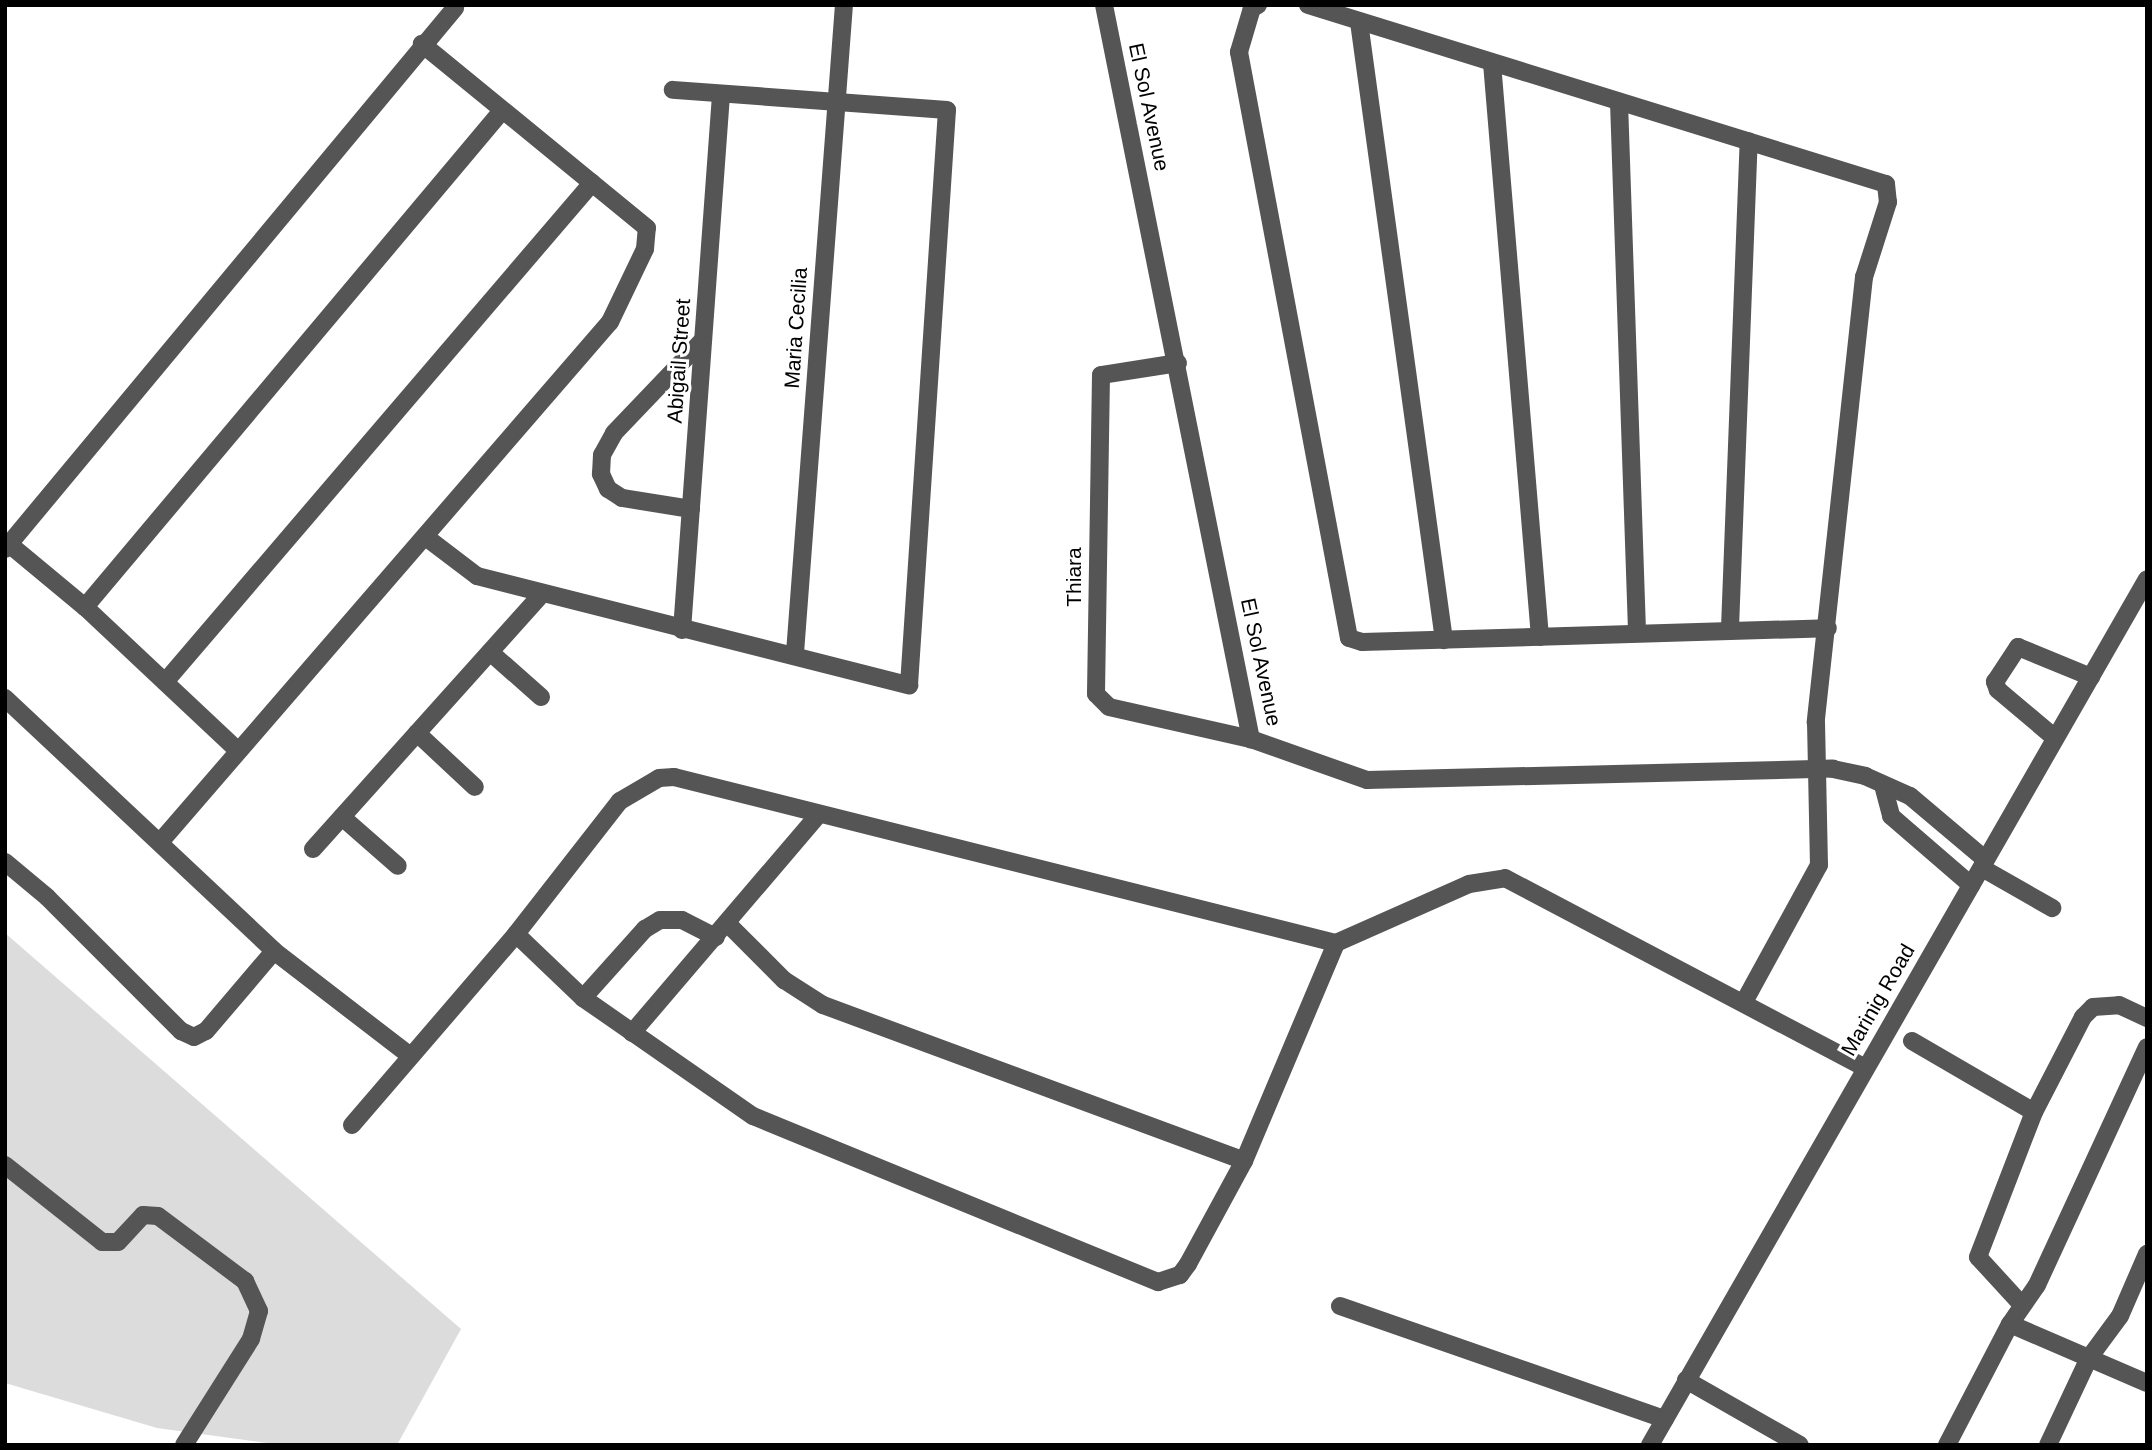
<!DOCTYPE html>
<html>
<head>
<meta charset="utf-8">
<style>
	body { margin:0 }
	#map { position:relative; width:2152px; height:1450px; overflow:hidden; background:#fff; font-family:Arial,sans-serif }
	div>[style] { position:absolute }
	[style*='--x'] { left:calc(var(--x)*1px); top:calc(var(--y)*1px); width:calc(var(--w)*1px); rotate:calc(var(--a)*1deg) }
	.green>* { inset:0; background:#dcdcdc }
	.minor>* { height:18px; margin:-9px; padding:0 9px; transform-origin:9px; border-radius:9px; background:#555 }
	span { translate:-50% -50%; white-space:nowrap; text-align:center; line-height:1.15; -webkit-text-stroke:6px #fff; paint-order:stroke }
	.street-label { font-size:21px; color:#000 }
	.frame { position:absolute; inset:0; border:7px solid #000; pointer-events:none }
</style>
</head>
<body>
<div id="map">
	<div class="green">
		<div style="clip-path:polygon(5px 933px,461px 1329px,397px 1445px,281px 1445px,157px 1428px,5px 1383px)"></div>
	</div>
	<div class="minor">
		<div style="--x:1104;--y:5;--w:749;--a:78.68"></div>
		<div style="--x:1251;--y:739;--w:123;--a:19.5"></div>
		<div style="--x:1367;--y:780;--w:466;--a:-1.4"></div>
		<div style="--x:1833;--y:769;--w:33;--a:12"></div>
		<div style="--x:1865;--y:776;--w:49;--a:24"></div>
		<div style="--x:1910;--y:796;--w:99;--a:40.1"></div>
		<div style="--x:1258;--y:5;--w:7;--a:153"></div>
		<div style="--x:1252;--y:8;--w:46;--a:106.5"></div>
		<div style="--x:1239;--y:52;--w:596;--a:79.37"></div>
		<div style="--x:1349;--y:638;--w:14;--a:17"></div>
		<div style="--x:1362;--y:642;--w:466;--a:-1.7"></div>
		<div style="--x:1308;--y:5;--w:605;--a:17.21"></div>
		<div style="--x:1886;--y:184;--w:18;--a:84"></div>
		<div style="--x:1888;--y:202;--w:79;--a:107.7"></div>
		<div style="--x:1864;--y:277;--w:448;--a:96.2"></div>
		<div style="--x:1816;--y:722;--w:143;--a:88.8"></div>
		<div style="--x:1819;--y:865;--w:156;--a:118.7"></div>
		<div style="--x:1359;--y:22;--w:624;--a:82.17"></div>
		<div style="--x:1492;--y:63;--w:576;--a:85.22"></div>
		<div style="--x:1619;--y:102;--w:530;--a:88.05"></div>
		<div style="--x:1178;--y:363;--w:78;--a:171.1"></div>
		<div style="--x:1101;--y:375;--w:319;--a:90.9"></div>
		<div style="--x:1096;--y:694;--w:18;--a:45"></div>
		<div style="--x:1109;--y:707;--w:146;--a:12.7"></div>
		<div style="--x:691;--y:509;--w:70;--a:-170.9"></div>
		<div style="--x:622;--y:498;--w:17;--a:-147"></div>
		<div style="--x:608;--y:489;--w:17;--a:-115"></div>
		<div style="--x:601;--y:474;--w:19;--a:-87"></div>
		<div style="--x:602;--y:455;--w:25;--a:-61"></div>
		<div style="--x:614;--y:433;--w:129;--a:-46.3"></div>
		<div style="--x:427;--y:538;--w:63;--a:37.2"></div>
		<div style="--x:477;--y:576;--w:446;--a:14.2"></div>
		<div style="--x:909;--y:685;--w:576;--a:-86.22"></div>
		<div style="--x:947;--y:110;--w:275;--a:-175.8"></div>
		<div style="--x:9;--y:544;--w:99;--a:39.7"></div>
		<div style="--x:85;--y:607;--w:207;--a:43.2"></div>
		<div style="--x:5;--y:549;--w:704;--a:-50.25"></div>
		<div style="--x:85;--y:607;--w:647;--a:-49.96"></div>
		<div style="--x:1730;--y:628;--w:487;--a:-87.8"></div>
		<div style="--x:682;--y:630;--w:536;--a:-85.83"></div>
		<div style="--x:490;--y:652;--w:68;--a:41.4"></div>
		<div style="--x:795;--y:653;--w:650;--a:-85.68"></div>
		<div style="--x:165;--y:682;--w:657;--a:-49.45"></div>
		<div style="--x:5;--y:698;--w:369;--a:43.2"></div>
		<div style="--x:274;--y:951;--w:170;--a:37.6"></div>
		<div style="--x:417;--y:733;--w:79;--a:43"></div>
		<div style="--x:2055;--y:738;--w:75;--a:-139.9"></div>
		<div style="--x:1998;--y:690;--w:9;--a:-111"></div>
		<div style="--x:1995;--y:682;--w:42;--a:-56.7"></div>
		<div style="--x:2018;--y:647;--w:79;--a:22.3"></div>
		<div style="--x:1884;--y:789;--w:28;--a:75"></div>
		<div style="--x:1891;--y:816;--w:106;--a:40.8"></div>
		<div style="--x:342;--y:817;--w:74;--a:41.2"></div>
		<div style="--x:161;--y:841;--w:686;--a:-49.14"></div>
		<div style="--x:610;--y:322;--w:81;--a:-64.4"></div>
		<div style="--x:645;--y:249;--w:21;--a:-85"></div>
		<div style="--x:647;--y:228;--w:291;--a:-140.7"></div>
		<div style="--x:313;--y:849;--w:341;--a:-48.1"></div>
		<div style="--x:5;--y:862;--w:55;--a:39.8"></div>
		<div style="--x:47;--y:897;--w:190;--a:45"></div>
		<div style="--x:181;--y:1031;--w:14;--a:25"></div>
		<div style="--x:194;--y:1037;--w:13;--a:-27"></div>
		<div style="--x:206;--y:1031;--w:105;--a:-49.6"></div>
		<div style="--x:1982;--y:868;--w:81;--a:29.7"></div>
		<div style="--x:727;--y:923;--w:81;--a:45"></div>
		<div style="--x:784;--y:980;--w:46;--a:32.7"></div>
		<div style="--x:823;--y:1005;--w:449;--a:20.3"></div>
		<div style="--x:516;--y:934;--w:93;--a:43.7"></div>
		<div style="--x:583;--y:998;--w:207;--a:34.8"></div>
		<div style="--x:753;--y:1116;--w:438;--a:22.3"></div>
		<div style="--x:1158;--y:1282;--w:23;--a:-18"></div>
		<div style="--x:1180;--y:1275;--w:14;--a:-54"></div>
		<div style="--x:1188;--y:1264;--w:117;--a:-61.5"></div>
		<div style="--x:1244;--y:1161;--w:237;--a:-67.1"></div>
		<div style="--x:583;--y:998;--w:93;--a:-48.1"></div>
		<div style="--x:645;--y:929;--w:17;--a:-31"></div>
		<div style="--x:660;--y:920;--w:22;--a:0"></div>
		<div style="--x:682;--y:920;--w:38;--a:27"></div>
		<div style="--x:632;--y:1033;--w:287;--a:-49.5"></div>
		<div style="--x:1912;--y:1041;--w:141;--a:30.2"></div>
		<div style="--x:352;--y:1125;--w:252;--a:-49.3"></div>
		<div style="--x:516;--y:934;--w:169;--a:-52"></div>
		<div style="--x:620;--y:801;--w:45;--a:-30.5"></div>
		<div style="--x:659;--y:778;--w:15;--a:-4"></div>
		<div style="--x:674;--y:777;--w:682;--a:14.08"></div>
		<div style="--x:1336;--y:943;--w:145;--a:-23.9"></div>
		<div style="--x:1469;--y:884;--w:36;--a:-9"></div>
		<div style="--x:1505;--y:878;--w:407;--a:27.8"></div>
		<div style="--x:5;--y:1165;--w:124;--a:38.4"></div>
		<div style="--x:102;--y:1242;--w:16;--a:0"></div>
		<div style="--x:118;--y:1242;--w:37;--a:-47"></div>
		<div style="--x:143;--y:1215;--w:15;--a:4"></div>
		<div style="--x:158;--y:1216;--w:109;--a:36.8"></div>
		<div style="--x:245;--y:1281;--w:33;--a:65"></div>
		<div style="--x:259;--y:1311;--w:29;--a:106"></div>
		<div style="--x:251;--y:1339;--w:125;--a:122.3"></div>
		<div style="--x:2022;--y:1305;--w:65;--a:-132.5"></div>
		<div style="--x:1978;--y:1257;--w:155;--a:-68.9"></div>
		<div style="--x:2034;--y:1112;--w:107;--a:-62.7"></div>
		<div style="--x:2083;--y:1017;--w:14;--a:-45"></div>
		<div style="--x:2093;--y:1007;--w:26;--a:-4"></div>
		<div style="--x:2119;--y:1005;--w:31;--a:25"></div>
		<div style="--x:1340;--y:1306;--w:344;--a:19.2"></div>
		<div style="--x:2010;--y:1324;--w:47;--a:-55.3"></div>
		<div style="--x:2037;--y:1285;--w:262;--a:-65.2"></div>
		<div style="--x:1686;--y:1380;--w:131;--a:29.7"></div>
		<div style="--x:1650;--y:1445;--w:998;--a:-60.15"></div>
		<div style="--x:1947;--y:1445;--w:136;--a:-62.5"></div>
		<div style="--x:2010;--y:1324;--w:149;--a:23.3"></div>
		<div style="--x:2048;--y:1445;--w:96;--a:-64.8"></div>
		<div style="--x:2089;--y:1358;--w:52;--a:-53.6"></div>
		<div style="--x:2120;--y:1316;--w:68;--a:-66.5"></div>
	</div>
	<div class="street-label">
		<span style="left:1149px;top:107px;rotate:78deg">El Sol Avenue</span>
		<span style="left:796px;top:328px;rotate:-86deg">Maria Cecilia</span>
		<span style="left:679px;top:361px;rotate:-86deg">Abigail Street</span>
		<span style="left:1074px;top:577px;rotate:-90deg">Thiara</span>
		<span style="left:1261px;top:662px;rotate:78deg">El Sol Avenue</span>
		<span style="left:1878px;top:1000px;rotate:-60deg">Marinig Road</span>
	</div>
	<div class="frame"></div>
</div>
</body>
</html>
